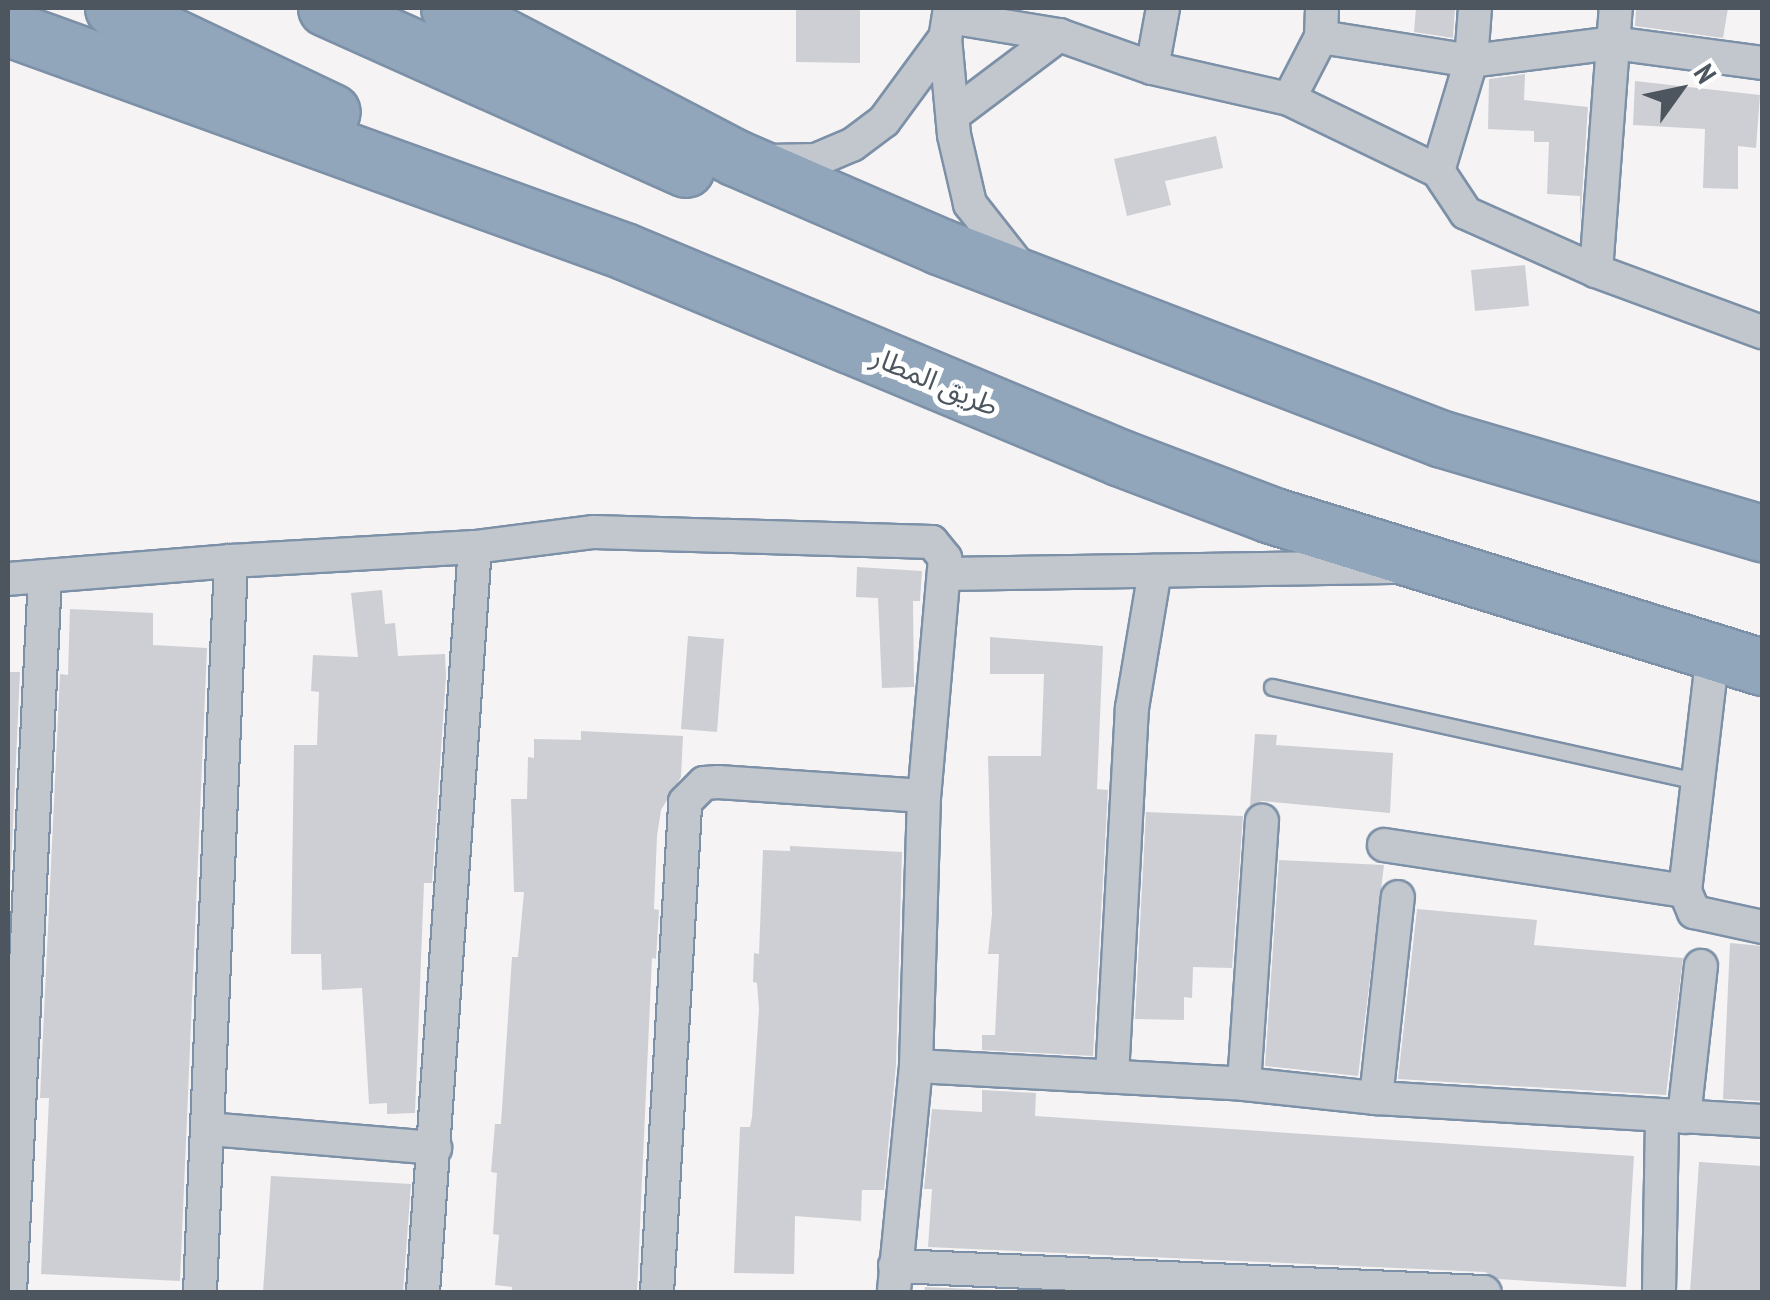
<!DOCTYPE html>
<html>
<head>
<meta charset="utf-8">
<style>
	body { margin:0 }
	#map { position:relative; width:1770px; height:1300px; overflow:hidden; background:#f5f3f3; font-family:"PT Sans Narrow","Noto Sans Arabic",sans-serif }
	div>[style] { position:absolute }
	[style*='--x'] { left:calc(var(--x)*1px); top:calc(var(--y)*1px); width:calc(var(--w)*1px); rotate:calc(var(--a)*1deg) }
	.building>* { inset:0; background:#cecfd4 }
	.roads { filter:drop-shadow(2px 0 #7c90a7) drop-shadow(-2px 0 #7c90a7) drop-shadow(0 2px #7c90a7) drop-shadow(0 -2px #7c90a7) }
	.lane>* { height:15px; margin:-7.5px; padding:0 7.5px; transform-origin:7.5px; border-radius:7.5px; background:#c1c7cd }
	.street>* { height:32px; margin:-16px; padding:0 16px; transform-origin:16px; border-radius:16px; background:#c1c7cd }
	.highway>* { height:55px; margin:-27.5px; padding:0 27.5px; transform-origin:27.5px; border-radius:27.5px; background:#91a5bb }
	span { translate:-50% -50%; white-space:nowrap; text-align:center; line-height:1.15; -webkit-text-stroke:10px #fff; paint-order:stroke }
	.street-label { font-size:28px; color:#4d565e }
	.frame { position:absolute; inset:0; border:10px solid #4d565e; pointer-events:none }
	.north { position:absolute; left:1630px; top:40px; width:100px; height:100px; -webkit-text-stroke:8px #fff; paint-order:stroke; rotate:57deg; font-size:28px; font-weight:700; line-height:40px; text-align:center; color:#4d565e }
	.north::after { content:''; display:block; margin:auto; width:35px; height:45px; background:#4d565e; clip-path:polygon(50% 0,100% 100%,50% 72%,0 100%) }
</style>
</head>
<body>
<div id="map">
	<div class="building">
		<div style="clip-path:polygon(796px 8px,860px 8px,860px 63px,796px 62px)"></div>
		<div style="clip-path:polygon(1416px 8px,1455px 8px,1453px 38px,1414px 32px)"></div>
		<div style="clip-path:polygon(1636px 9px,1636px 8px,1728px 8px,1723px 38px,1635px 26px)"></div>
		<div style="clip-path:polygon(1525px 74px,1524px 100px,1588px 107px,1580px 224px,1580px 196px,1547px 194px,1549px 142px,1534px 142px,1534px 131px,1488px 129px,1489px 79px)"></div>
		<div style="clip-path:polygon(1635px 81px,1760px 95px,1756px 148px,1738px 146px,1738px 189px,1703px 188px,1705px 129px,1633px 125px)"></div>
		<div style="clip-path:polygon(1216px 136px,1223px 168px,1165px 181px,1171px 205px,1127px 216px,1114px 159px)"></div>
		<div style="clip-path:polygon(1525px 265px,1529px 306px,1475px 311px,1471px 270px)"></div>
		<div style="clip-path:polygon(857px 567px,922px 571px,920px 601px,913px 601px,914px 687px,882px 688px,878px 598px,856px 597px)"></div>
		<div style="clip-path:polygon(382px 590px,385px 624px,395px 623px,398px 656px,445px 654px,446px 676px,432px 883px,424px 883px,415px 1113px,387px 1114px,387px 1103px,369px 1104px,362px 988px,322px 990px,321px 954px,291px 954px,294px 745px,317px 745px,319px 692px,311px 691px,313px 655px,358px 657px,351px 593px)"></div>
		<div style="clip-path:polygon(70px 609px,153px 613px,153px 645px,207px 648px,180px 1281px,41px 1274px,49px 1098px,40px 1098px,60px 674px,68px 675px)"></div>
		<div style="clip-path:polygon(688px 636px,724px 639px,717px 732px,681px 729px)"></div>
		<div style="clip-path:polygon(990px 637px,1103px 646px,1097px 789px,1108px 790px,1093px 1056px,982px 1050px,982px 1035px,995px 1035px,999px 954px,988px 954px,992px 914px,988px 756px,1041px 756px,1044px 674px,990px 674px)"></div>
		<div style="clip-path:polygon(8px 672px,20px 672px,8px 934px)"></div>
		<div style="clip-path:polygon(581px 731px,683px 736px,681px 777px,661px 810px,657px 836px,654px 909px,659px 910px,656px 959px,652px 958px,637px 1292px,512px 1292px,512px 1287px,495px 1285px,499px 1235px,493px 1234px,497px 1173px,491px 1172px,495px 1124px,501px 1124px,512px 957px,518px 957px,524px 892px,514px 892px,511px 799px,527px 799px,528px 757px,534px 758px,534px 739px,581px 740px)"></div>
		<div style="clip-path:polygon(1255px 734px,1277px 735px,1276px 745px,1393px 753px,1390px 813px,1262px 801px,1250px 806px)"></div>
		<div style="clip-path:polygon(1146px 812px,1243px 816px,1232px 968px,1193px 967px,1192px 998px,1184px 997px,1184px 1020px,1135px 1019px)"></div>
		<div style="clip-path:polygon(790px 846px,902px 852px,896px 1065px,884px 1190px,862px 1190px,861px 1221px,795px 1216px,794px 1274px,734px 1273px,740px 1127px,750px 1127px,752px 1117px,759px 1009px,757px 983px,753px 982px,754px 953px,759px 954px,763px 850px,790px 851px)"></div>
		<div style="clip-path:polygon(1279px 860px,1384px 865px,1358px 1076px,1265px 1066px)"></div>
		<div style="clip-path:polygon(1417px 909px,1537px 920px,1534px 945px,1683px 958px,1666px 1095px,1398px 1079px)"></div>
		<div style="clip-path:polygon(1730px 943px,1762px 946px,1762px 1101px,1723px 1099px)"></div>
		<div style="clip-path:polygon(982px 1090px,1036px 1093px,1035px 1116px,1634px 1156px,1626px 1287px,1498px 1279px,1485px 1272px,928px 1247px,932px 1189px,924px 1189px,932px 1109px,982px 1112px)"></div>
		<div style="clip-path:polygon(1699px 1162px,1762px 1166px,1762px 1292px,1690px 1292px)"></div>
		<div style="clip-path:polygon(271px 1176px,411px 1184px,403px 1292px,263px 1292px)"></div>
		<div style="clip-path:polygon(925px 1287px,1042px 1292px,924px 1292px)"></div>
	</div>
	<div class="roads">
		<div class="lane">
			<div style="--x:1272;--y:687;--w:435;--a:12.5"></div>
		</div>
		<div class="street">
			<div style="--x:950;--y:8;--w:30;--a:99"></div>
			<div style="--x:945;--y:38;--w:97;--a:84.7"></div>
			<div style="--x:954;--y:135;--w:71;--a:76.9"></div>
			<div style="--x:970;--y:204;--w:84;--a:51.8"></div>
			<div style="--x:949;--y:17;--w:111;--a:9.3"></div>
			<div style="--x:1059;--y:35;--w:99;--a:19.5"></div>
			<div style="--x:1152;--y:68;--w:140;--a:12.8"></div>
			<div style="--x:1289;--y:99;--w:165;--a:25.8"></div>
			<div style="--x:1438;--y:171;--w:50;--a:56.3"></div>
			<div style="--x:1466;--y:213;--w:142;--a:24"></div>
			<div style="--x:1596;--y:271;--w:177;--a:20.2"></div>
			<div style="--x:1321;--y:37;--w:152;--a:9.1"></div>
			<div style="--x:1471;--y:61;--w:143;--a:-7.2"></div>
			<div style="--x:1613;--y:43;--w:150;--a:7.6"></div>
			<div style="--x:1152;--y:68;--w:61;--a:-79.6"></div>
			<div style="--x:1289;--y:99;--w:70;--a:-62.7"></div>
			<div style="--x:1321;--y:37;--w:29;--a:-88"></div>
			<div style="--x:953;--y:115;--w:133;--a:-37"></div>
			<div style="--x:768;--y:161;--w:48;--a:-1.2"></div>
			<div style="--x:816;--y:160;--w:39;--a:-23"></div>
			<div style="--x:852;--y:145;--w:40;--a:-37"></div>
			<div style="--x:884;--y:121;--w:103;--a:-53.7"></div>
			<div style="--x:1438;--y:171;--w:115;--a:-73.3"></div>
			<div style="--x:1471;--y:61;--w:53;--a:-85.7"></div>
			<div style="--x:1596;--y:271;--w:264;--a:-85.7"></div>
			<div style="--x:945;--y:574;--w:446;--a:-0.9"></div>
			<div style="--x:8;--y:579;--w:224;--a:-4.6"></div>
			<div style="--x:1384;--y:845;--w:304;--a:8.7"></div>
			<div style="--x:1685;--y:891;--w:240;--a:-83.3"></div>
			<div style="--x:1685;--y:891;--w:23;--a:67"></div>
			<div style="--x:1694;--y:912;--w:70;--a:12.4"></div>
			<div style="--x:916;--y:1066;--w:328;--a:3.1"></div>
			<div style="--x:1244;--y:1084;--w:133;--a:6.1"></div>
			<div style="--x:1376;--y:1098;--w:387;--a:3.4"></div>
			<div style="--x:1112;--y:1076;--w:369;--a:-86.9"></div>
			<div style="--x:1132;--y:708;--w:139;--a:-80.5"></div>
			<div style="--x:1244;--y:1084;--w:264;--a:-86.1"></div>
			<div style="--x:1376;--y:1098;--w:202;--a:-83.8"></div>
			<div style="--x:1684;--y:1117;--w:152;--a:-83.6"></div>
			<div style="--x:208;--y:1129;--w:228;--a:4.8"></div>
			<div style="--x:895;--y:1266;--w:590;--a:2.53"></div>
			<div style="--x:10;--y:1292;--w:717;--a:-87.2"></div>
			<div style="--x:200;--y:1292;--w:732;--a:-87.57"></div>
			<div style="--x:231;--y:561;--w:244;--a:-3.3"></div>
			<div style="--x:475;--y:547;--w:120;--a:-7.2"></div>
			<div style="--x:594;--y:532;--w:338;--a:1.7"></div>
			<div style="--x:932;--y:542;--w:21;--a:51"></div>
			<div style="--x:945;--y:558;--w:239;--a:95"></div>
			<div style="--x:924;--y:796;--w:270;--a:91.7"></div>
			<div style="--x:916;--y:1066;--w:227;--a:95.6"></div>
			<div style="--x:423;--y:1292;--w:747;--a:-86.01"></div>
			<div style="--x:657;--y:1292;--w:491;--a:-86.7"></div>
			<div style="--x:685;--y:802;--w:27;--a:-45"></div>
			<div style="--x:704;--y:783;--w:14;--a:-4"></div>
			<div style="--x:718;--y:782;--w:206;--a:3.9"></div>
			<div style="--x:1659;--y:1292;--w:176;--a:-89"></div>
		</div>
		<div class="highway">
			<div style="--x:113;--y:8;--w:242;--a:25.4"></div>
			<div style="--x:326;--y:8;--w:394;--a:24.1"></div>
			<div style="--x:449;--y:8;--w:324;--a:27.6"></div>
			<div style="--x:736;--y:158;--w:221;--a:23.4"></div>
			<div style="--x:939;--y:246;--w:539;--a:20.99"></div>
			<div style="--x:1442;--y:439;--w:334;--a:16.4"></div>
			<div style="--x:8;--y:28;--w:655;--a:19.9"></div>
			<div style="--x:624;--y:251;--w:538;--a:22.61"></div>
			<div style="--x:1121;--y:458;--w:160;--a:20.8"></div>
			<div style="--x:1271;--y:515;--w:514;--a:17.2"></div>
		</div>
	</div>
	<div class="street-label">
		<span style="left:935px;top:381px;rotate:23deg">طريق المطار</span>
	</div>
	<div class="frame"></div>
	<div class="north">N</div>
</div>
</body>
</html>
